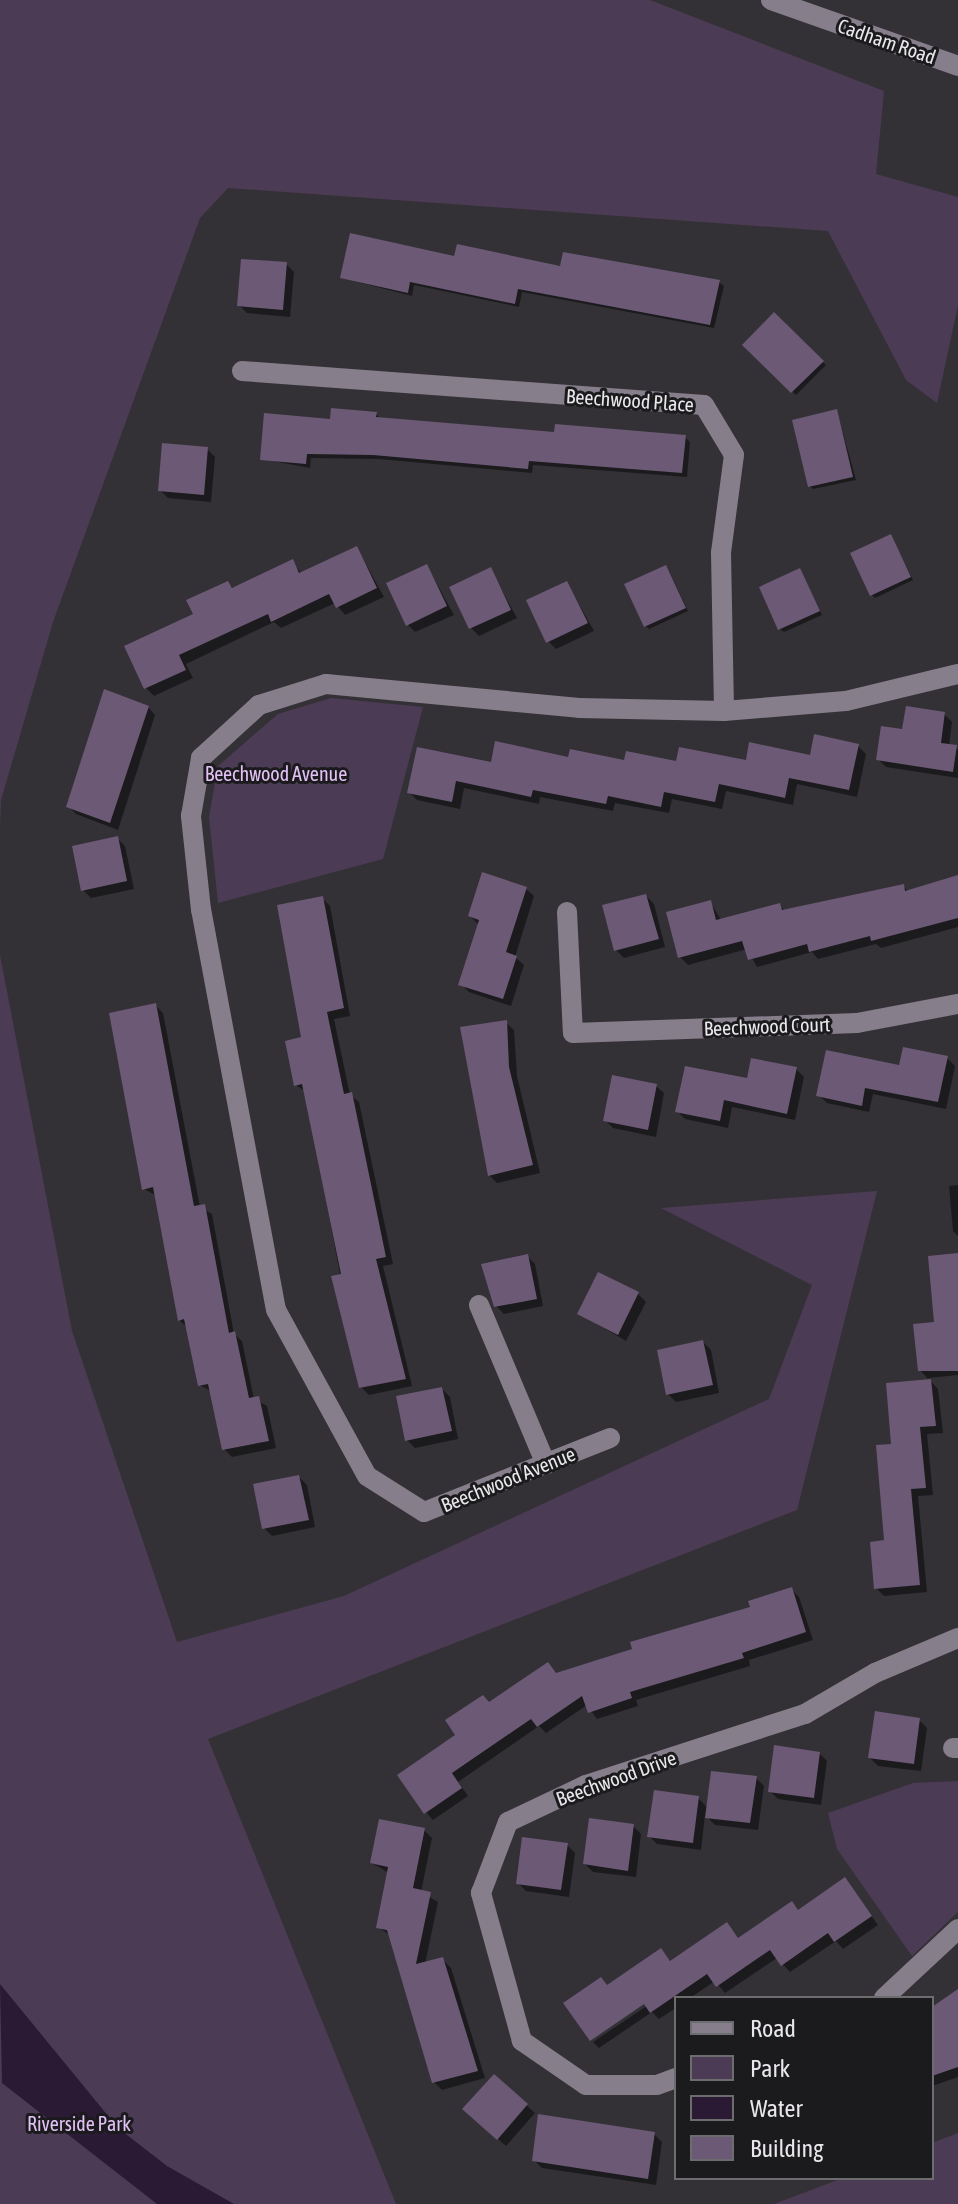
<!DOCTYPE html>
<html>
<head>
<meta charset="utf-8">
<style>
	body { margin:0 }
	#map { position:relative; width:958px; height:2204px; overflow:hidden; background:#343136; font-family:"Asap Condensed",sans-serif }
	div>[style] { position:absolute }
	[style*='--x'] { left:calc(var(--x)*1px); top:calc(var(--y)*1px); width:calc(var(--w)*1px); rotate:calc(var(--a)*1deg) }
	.green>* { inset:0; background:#4c3b55 }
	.water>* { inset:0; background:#2a1a33 }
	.shadow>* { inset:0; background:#0007 }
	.building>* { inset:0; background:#6b5976 }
	.minor>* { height:20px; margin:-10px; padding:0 10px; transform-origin:10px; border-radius:10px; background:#877e8c }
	span { translate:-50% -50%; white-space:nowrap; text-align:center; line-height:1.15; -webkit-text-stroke:6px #1b1a1c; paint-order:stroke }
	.street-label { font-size:20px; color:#e9e7eb }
	.park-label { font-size:20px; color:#e2c1f6 }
	.legend { position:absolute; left:674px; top:1996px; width:260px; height:184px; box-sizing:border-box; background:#1b1a1c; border:2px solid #6d6c6f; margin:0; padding:10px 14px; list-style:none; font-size:24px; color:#e9e7eb }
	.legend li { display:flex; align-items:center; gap:16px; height:40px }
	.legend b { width:40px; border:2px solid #6d6c6f }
</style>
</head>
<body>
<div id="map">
	<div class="green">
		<div style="clip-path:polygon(0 0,650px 0,884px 91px,876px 174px,958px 197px,958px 305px,937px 403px,906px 380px,828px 231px,228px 188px,200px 218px,53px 622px,1px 800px,0 828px)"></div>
		<div style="clip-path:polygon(331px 698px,423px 707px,383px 859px,218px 903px,209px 817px,218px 766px,278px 714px)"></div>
		<div style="clip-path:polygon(0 955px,72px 1331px,177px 1642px,344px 1596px,769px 1399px,812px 1285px,661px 1208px,877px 1191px,797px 1510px,208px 1739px,396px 2204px,0 2204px)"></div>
		<div style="clip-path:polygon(958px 1781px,958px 1912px,912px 1956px,837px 1849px,828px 1813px,913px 1783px)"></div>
		<div style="clip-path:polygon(958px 2133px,958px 2204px,774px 2204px,843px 2178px,932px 2178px,932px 2143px)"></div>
	</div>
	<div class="water">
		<div style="clip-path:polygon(0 1984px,118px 2128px,167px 2166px,234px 2204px,157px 2204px,2px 2083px)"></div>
	</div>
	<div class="shadow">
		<div style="clip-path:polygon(456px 258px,719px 282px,724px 286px,714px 328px,522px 292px,519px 307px,414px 285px,412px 296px,342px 278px)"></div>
		<div style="clip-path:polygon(286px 264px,294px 272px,290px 317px,247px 313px,239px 305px)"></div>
		<div style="clip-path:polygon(774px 315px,826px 365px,796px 395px,744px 345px)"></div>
		<div style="clip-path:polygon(837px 411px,856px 480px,813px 489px,810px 486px)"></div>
		<div style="clip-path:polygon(376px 414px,382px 420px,556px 434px,685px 437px,690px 442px,687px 477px,533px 465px,532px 473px,379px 459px,311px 458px,310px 468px,262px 459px)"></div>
		<div style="clip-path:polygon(207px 449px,215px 457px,211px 502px,168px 498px,160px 490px)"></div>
		<div style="clip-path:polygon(891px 536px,913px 580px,875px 598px,872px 595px)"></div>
		<div style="clip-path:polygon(357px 548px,384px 597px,345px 615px,335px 603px,281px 628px,274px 622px,186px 664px,193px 678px,154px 696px,146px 688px,127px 647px,196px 615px,228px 583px,234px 589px,292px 562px,302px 574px)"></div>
		<div style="clip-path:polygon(427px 566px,454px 615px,415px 632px,407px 624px)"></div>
		<div style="clip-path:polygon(490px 569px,517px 618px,479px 636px,471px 628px)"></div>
		<div style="clip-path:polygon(800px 570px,822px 615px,784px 632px,780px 629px)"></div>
		<div style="clip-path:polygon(669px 571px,688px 611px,649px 629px,646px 626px)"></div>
		<div style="clip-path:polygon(567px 583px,594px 631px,556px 649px,548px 641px)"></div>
		<div style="clip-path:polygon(148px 707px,155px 715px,118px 830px,76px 814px,68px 806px)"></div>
		<div style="clip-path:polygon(944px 714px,952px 722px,949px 746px,958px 749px,958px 778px,886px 767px,878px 759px,904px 732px)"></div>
		<div style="clip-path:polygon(858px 746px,866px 754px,857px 797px,797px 784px,793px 805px,726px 791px,722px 809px,672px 799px,669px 813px,615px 803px,613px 811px,540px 797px,539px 804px,464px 788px,460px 809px,417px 800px,409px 792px,493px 764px,570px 759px,747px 763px,811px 758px)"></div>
		<div style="clip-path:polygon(117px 838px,125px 846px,134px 889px,91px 898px,83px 890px)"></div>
		<div style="clip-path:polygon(958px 877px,958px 927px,881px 948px,876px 944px,818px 959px,812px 952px,757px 967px,747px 949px,688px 965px,680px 957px,711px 903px,721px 920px,779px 905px,786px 912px,903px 886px,909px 892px)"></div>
		<div style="clip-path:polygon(526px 889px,534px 896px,515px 957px,524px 965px,511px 1006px,469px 992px,461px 984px,479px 925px,470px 916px)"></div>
		<div style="clip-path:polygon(646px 896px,654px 904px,665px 947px,624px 958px,616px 950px)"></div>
		<div style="clip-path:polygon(322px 898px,330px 906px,350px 1016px,334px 1019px,350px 1095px,359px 1102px,393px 1264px,383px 1266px,412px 1386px,369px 1395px,361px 1387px,306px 1092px,296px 1085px)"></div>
		<div style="clip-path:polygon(155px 1005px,163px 1013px,200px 1207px,212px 1214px,234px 1334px,242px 1341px,254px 1399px,267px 1406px,276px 1448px,232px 1457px,224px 1449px,212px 1392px,200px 1385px,188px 1328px,179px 1320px,157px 1196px,144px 1189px)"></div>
		<div style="clip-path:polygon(506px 1023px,514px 1030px,517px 1076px,540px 1173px,497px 1183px,489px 1175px)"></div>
		<div style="clip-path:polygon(947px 1058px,955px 1066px,946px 1109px,873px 1094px,869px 1112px,827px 1103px,819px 1095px)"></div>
		<div style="clip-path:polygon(796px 1069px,804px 1077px,795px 1120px,732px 1107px,728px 1128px,685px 1119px,677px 1111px,749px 1081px)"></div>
		<div style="clip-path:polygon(656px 1086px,664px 1093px,656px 1137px,613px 1128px,605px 1120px)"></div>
		<div style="clip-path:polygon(958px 1185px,958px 1236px,953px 1231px,949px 1186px)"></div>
		<div style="clip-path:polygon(958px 1255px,958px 1375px,928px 1378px,938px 1389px,943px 1433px,927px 1434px,933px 1495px,918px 1496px,927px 1592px,884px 1596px,876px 1588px,887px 1542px,893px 1445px,930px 1381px,920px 1370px)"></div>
		<div style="clip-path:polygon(527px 1256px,535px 1264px,543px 1306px,504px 1314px,496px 1306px)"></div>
		<div style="clip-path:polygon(638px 1294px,646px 1302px,626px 1341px,579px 1313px)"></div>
		<div style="clip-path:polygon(703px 1342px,711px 1350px,719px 1393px,676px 1402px,668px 1394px)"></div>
		<div style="clip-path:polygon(442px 1389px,450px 1397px,458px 1439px,415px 1448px,407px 1440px)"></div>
		<div style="clip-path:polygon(299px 1477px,307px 1485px,315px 1527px,272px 1536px,264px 1528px)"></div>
		<div style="clip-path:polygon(791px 1589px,799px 1597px,813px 1640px,749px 1660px,750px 1666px,636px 1700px,638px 1706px,597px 1719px,587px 1705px,546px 1733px,539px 1726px,458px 1782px,468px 1796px,433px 1820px,426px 1812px,458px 1736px,490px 1704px,548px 1664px,557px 1675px,752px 1608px)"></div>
		<div style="clip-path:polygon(919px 1720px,927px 1728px,921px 1771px,878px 1766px,870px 1758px)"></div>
		<div style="clip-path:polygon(819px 1753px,827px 1761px,821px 1805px,778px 1799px,770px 1791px)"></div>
		<div style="clip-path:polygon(756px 1778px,764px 1786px,758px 1830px,715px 1825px,705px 1815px,701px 1850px,657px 1844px,649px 1836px,698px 1798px,708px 1808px)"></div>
		<div style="clip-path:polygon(633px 1826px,641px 1834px,636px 1877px,593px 1872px,585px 1864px)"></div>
		<div style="clip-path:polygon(424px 1830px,432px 1838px,421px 1892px,438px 1902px,425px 1964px,443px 1960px,451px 1968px,485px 2078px,442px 2090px,434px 2082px,391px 1936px,378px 1927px,389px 1873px,372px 1863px)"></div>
		<div style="clip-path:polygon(567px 1845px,575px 1853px,569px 1897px,526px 1891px,518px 1883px)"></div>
		<div style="clip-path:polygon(845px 1880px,878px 1925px,843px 1949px,836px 1941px,790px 1972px,777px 1958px,725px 1993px,715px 1981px,690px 1998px,676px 1998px,676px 2008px,659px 2019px,652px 2012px,599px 2048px,593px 2042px,654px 2001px,608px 1986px,661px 1950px,671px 1962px,727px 1924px,739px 1939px,792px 1904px,799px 1911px)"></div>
		<div style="clip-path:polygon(958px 1991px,958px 2077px,932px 2086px,932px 2029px)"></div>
		<div style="clip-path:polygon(494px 2076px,535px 2113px,506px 2146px,473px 2117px)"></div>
		<div style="clip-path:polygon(654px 2134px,662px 2142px,656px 2185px,542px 2168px,534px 2160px)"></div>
	</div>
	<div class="building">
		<div style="clip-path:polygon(350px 233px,454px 256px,457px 244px,560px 266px,563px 252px,720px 280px,710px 325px,518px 289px,515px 304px,410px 282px,408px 293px,340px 278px)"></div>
		<div style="clip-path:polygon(241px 259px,287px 262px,283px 310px,237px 306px)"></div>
		<div style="clip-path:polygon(774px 312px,824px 361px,791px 393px,742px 345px)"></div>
		<div style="clip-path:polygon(331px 408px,377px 412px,376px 417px,554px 432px,555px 424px,686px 435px,682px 473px,529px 461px,528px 469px,373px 455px,307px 454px,306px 464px,260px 460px,264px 413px,330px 419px)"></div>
		<div style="clip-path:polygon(837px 409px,853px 477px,808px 487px,792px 420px)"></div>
		<div style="clip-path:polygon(162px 443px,208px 447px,204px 495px,158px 491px)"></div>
		<div style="clip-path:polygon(891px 534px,911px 577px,870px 596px,850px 553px)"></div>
		<div style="clip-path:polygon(357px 546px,377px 588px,336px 608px,329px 594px,271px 622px,268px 614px,179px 655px,186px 670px,144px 689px,124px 646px,193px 614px,186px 600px,228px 581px,232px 588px,293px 559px,299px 573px)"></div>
		<div style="clip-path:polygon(427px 564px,447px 606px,406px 626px,386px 583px)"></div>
		<div style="clip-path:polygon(666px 565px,686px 608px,644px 627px,624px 584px)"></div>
		<div style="clip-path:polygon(491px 567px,511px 610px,469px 629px,449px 587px)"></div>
		<div style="clip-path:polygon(800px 568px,820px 611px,778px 630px,759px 587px)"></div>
		<div style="clip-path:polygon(567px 581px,588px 623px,546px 643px,526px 600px)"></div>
		<div style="clip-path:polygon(104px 689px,149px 706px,110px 823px,66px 807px)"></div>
		<div style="clip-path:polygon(906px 706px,945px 712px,941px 743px,957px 745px,953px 772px,876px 760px,881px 726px,902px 729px)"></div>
		<div style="clip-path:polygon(814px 734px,859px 744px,849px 790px,789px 778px,785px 798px,719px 784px,715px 802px,664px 792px,661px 807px,608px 796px,606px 804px,533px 790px,531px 797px,456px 781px,452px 802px,407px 793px,417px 747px,491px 762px,495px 741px,568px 757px,570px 749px,624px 760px,626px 751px,676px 761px,679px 747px,746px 760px,749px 742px,810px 755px)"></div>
		<div style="clip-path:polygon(118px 836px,127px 881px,81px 891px,72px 846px)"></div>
		<div style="clip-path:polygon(482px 872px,527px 887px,506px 952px,517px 956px,503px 999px,458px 985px,479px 920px,468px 916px)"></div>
		<div style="clip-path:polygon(958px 875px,958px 918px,871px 941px,870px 936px,809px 952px,807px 944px,748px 960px,742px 941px,678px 958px,666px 912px,711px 900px,716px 920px,780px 903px,782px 910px,904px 884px,905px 891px)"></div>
		<div style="clip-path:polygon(646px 894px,659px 939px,614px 951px,602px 905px)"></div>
		<div style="clip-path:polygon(323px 896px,344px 1008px,327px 1012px,344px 1094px,352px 1092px,386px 1257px,376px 1259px,406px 1379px,359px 1388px,331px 1276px,341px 1274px,302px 1084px,294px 1086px,285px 1041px,301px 1037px,277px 905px)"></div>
		<div style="clip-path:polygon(156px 1003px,194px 1206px,205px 1204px,229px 1333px,235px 1331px,249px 1398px,259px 1396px,269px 1441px,222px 1450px,208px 1384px,198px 1386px,184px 1319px,178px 1321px,153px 1187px,142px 1190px,109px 1013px)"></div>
		<div style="clip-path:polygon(507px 1020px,509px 1067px,533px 1165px,488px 1176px,460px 1027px)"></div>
		<div style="clip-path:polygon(903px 1047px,948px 1056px,938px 1102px,865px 1088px,862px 1106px,816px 1096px,826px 1050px,899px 1065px)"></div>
		<div style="clip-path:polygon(751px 1058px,797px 1067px,787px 1114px,724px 1100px,720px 1121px,675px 1112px,685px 1066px,747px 1078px)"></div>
		<div style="clip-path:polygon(612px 1075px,657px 1084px,648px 1130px,603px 1121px)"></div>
		<div style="clip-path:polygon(958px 1253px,958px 1371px,918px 1371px,913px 1324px,934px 1322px,928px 1256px)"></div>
		<div style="clip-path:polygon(528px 1254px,537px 1299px,494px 1307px,481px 1264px)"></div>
		<div style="clip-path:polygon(598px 1272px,639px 1292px,618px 1335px,577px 1314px)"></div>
		<div style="clip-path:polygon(703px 1340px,713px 1385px,666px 1395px,657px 1350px)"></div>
		<div style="clip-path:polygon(931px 1379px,936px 1426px,920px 1427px,926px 1488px,911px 1489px,920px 1585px,874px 1589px,870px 1542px,884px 1540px,876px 1445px,891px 1444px,886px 1383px)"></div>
		<div style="clip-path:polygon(442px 1387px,452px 1431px,405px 1441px,396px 1396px)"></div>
		<div style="clip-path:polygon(299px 1475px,309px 1520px,262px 1529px,253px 1484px)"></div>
		<div style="clip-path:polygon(792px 1587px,806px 1632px,742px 1653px,744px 1658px,630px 1692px,632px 1698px,588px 1713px,582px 1696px,537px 1727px,531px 1719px,452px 1773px,462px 1788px,424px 1814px,397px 1775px,455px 1735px,445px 1720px,483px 1695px,489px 1702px,548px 1662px,556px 1673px,632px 1649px,630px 1642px,750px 1607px,748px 1601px)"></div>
		<div style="clip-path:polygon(875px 1711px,920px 1718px,914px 1764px,868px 1758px)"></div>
		<div style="clip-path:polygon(774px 1745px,820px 1752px,814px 1798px,768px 1792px)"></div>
		<div style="clip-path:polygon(711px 1771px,757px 1776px,750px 1823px,705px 1818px)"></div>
		<div style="clip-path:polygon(654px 1790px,699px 1796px,693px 1843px,647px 1837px)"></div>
		<div style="clip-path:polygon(589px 1818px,634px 1824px,628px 1871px,583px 1864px)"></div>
		<div style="clip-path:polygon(379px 1819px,425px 1828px,413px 1888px,431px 1892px,416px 1964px,443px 1957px,478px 2071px,432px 2083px,387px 1930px,376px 1928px,388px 1867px,370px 1863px)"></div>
		<div style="clip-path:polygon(522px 1837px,568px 1843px,561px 1890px,516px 1884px)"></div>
		<div style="clip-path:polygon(845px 1877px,872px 1916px,834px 1942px,828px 1933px,781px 1966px,770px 1950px,716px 1987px,707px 1974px,650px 2013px,644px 2004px,590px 2041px,563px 2003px,601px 1977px,607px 1985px,661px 1948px,670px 1961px,727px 1922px,738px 1938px,792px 1901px,798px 1910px)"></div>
		<div style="clip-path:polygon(958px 1989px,958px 2067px,932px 2076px,932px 2007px)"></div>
		<div style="clip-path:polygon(494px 2074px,528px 2104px,497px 2140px,462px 2109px)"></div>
		<div style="clip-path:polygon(538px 2114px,655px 2132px,648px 2179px,532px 2161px)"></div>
	</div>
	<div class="minor">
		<div style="--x:771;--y:0;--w:198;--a:19.4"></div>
		<div style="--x:242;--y:371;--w:463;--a:4.2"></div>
		<div style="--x:704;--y:405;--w:58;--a:59"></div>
		<div style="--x:734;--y:455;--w:99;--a:97.6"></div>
		<div style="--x:721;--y:553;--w:158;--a:88.9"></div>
		<div style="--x:567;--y:912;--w:121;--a:87.2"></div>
		<div style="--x:573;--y:1033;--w:284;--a:-2"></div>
		<div style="--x:857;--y:1023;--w:103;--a:-10.7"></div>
		<div style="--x:479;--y:1305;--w:173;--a:67.2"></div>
		<div style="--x:610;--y:1438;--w:200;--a:158.3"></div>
		<div style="--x:424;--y:1512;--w:67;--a:-147.7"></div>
		<div style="--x:367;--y:1476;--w:189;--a:-118.7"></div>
		<div style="--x:276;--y:1310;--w:407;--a:-100.6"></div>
		<div style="--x:201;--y:910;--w:95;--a:-96.1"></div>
		<div style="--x:191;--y:816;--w:59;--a:-80.2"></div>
		<div style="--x:201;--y:758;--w:79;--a:-42.4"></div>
		<div style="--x:259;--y:705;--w:70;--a:-17.4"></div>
		<div style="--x:326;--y:684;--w:254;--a:5.4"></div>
		<div style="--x:579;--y:708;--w:145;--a:1.2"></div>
		<div style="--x:724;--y:711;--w:122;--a:-4.7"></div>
		<div style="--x:846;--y:701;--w:115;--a:-13.6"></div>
		<div style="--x:953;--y:1748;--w:5;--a:0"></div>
		<div style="--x:884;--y:1998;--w:101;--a:-43"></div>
		<div style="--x:676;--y:2078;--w:20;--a:160"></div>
		<div style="--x:657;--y:2085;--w:71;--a:180"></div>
		<div style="--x:586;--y:2085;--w:78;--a:-145.5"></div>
		<div style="--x:522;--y:2041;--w:154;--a:-105.5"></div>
		<div style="--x:481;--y:1893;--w:76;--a:-69.2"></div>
		<div style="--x:508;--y:1822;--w:86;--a:-25.4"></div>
		<div style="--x:586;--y:1785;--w:230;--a:-18"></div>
		<div style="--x:805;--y:1714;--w:81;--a:-30.4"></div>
		<div style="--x:875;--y:1673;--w:90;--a:-22.9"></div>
	</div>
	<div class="street-label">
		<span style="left:887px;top:41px;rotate:19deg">Cadham Road</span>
		<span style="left:630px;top:400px;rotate:4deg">Beechwood Place</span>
		<span style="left:767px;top:1026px;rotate:-2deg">Beechwood Court</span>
		<span style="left:508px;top:1479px;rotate:-22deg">Beechwood Avenue</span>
		<span style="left:616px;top:1778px;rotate:-20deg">Beechwood Drive</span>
	</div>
	<div class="park-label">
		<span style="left:276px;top:773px">Beechwood Avenue</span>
		<span style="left:79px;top:2123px">Riverside Park</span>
	</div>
	<ul class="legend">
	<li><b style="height:10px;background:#877e8c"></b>Road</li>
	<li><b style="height:22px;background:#4c3b55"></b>Park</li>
	<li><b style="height:22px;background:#2a1a33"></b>Water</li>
	<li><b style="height:22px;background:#6b5976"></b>Building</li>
	</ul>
</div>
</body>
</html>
